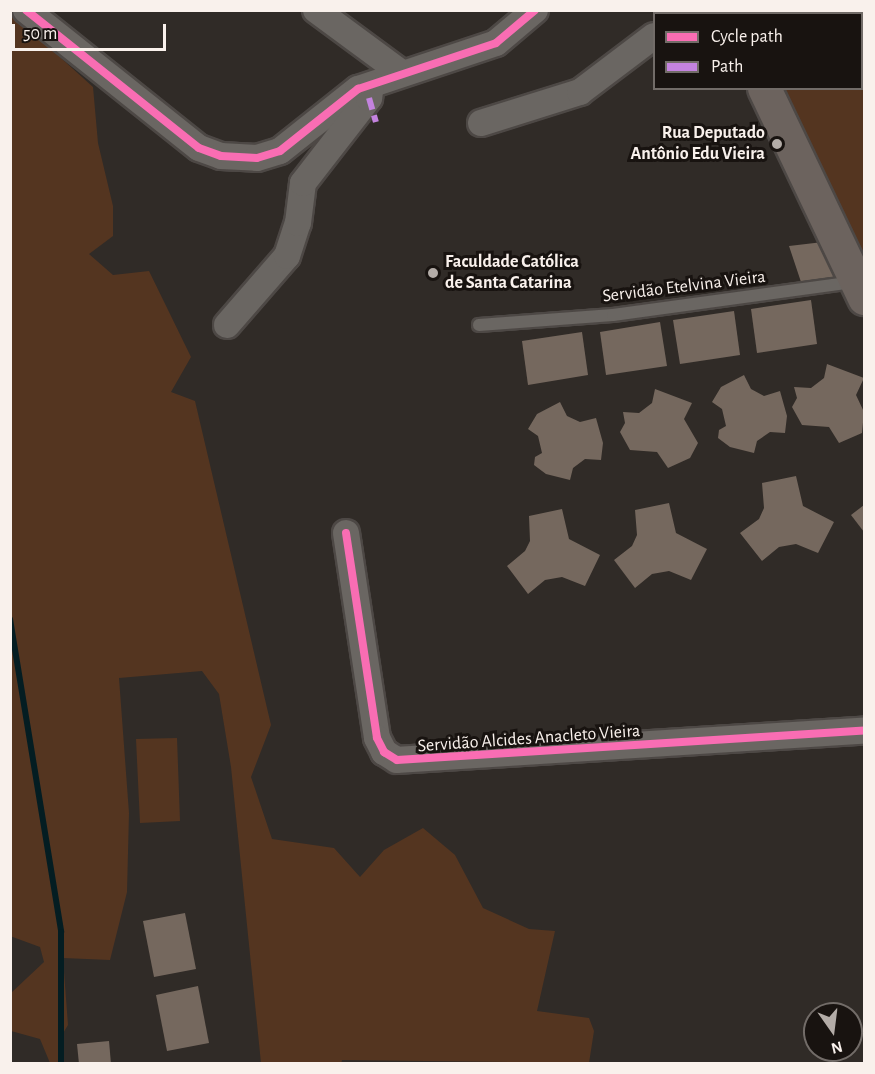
<!DOCTYPE html>
<html>
<head>
<meta charset="utf-8">
<style>
	body { margin:0 }
	#map { position:relative; width:875px; height:1074px; overflow:hidden; background:#302b27; font-family:"Alegreya Sans",sans-serif }
	div>[style] { position:absolute }
	[style*='--x'] { left:calc(var(--x)*1px); top:calc(var(--y)*1px); width:calc(var(--w)*1px); rotate:calc(var(--a)*1deg) }
	.green>* { inset:0; background:#543520 }
	.stream>* { height:6px; margin:-3px; padding:0 3px; transform-origin:3px; border-radius:3px; background:#041d22 }
	.building>* { inset:0; background:#75685e }
	.roads { filter:drop-shadow(2px 0 #4d4845) drop-shadow(-2px 0 #4d4845) drop-shadow(0 2px #4d4845) drop-shadow(0 -2px #4d4845) }
	.lane>* { height:12px; margin:-6px; padding:0 6px; transform-origin:6px; border-radius:6px; background:#6a6662 }
	.street>* { height:26px; margin:-13px; padding:0 13px; transform-origin:13px; border-radius:13px; background:#6a6662 }
	.primary>* { height:33px; margin:-16.5px; padding:0 16.5px; transform-origin:16.5px; border-radius:16.5px; background:#6c635e }
	.quiet>* { height:6px; margin-top:-3px; transform-origin:0; background:repeating-linear-gradient(90deg,#c483df 0 12px,transparent 0 18px) }
	.cycleway>* { height:8px; margin:-4px; padding:0 4px; transform-origin:4px; border-radius:4px; background:#f96db3 }
	.dots>* { width:16px; height:16px; translate:-50% -50%; box-sizing:border-box; border:3px solid #181310; border-radius:50% }
	span { translate:-50% -50%; white-space:nowrap; text-align:center; line-height:1.15; -webkit-text-stroke:6px #181310; paint-order:stroke }
	.poi-label { font-size:18px; color:#f9f1ec; font-weight:700 }
	.right { translate:-100% -50%; text-align:right }
	.left { translate:0 -50%; text-align:left }
	.street-label { font-size:18px; color:#f9f1ec }
	.frame { position:absolute; inset:0; border:12px solid #f9f1ec; pointer-events:none }
	.legend { position:absolute; left:653px; top:12px; width:210px; height:78px; box-sizing:border-box; background:#181310; border:2px solid #726c68; margin:0; padding:8px 10px; list-style:none; font-size:18px; color:#f9f1ec }
	.legend li { display:flex; align-items:center; gap:12px; height:30px }
	.legend b { width:30px; border:2px solid #726c68 }
	.north { position:absolute; left:803px; top:1002px; width:60px; height:60px; box-sizing:border-box; background:#181310; border:2px solid #726c68; border-radius:50%; rotate:166deg; font-size:16px; font-weight:700; line-height:24px; text-align:center; color:#f9f1ec }
	.north::after { content:''; display:block; margin:auto; width:21px; height:27px; background:#b3aca7; clip-path:polygon(50% 0,100% 100%,50% 72%,0 100%) }
	.scale { position:absolute; left:12px; top:24px; width:154px; height:27px; box-sizing:border-box; border:3px solid #f9f1ec; border-top:0; padding-left:8px; font-size:18px; line-height:21px; white-space:nowrap; color:#f9f1ec; -webkit-text-stroke:4px #181310; paint-order:stroke }
</style>
</head>
<body>
<div id="map">
	<div class="green">
		<div style="clip-path:polygon(10px 12px,93px 87px,98px 143px,113px 206px,113px 236px,89px 254px,113px 275px,149px 271px,191px 357px,171px 392px,195px 401px,271px 725px,251px 777px,272px 839px,334px 848px,360px 877px,384px 850px,423px 828px,455px 855px,483px 908px,529px 929px,555px 931px,537px 1011px,589px 1018px,594px 1031px,589px 1063px,342px 1060px,341px 1064px,261px 1063px,231px 767px,219px 694px,202px 671px,119px 678px,129px 813px,127px 892px,110px 960px,63px 958px,68px 1025px,62px 1035px,63px 1063px,50px 1063px,40px 1039px,11px 1031px,11px 993px,44px 962px,40px 947px,10px 936px)"></div>
		<div style="clip-path:polygon(862px 77px,864px 86px,864px 280px,773px 89px,862px 88px)"></div>
		<div style="clip-path:polygon(177px 738px,180px 821px,140px 823px,136px 739px)"></div>
	</div>
	<div class="stream">
		<div style="--x:10;--y:619;--w:317;--a:80.7"></div>
		<div style="--x:61;--y:932;--w:132;--a:90"></div>
	</div>
	<div class="building">
		<div style="clip-path:polygon(823px 242px,838px 280px,802px 285px,789px 246px)"></div>
		<div style="clip-path:polygon(811px 300px,817px 344px,757px 353px,751px 309px)"></div>
		<div style="clip-path:polygon(734px 311px,740px 355px,680px 364px,673px 320px)"></div>
		<div style="clip-path:polygon(660px 322px,667px 366px,606px 375px,600px 332px)"></div>
		<div style="clip-path:polygon(582px 332px,588px 375px,528px 385px,522px 341px)"></div>
		<div style="clip-path:polygon(827px 364px,864px 378px,856px 395px,864px 412px,862px 433px,839px 443px,829px 427px,802px 425px,792px 407px,797px 398px,794px 387px,811px 388px,824px 378px)"></div>
		<div style="clip-path:polygon(744px 375px,751px 389px,764px 396px,780px 391px,787px 416px,785px 433px,770px 432px,757px 441px,754px 453px,730px 447px,718px 438px,719px 430px,726px 426px,722px 409px,712px 402px,721px 387px)"></div>
		<div style="clip-path:polygon(655px 389px,692px 403px,684px 419px,698px 443px,690px 458px,668px 468px,657px 452px,630px 450px,620px 432px,625px 423px,623px 412px,639px 413px,652px 403px)"></div>
		<div style="clip-path:polygon(560px 402px,567px 416px,580px 422px,596px 418px,603px 443px,601px 460px,585px 459px,573px 468px,570px 480px,546px 474px,534px 465px,535px 457px,542px 453px,538px 436px,528px 429px,537px 414px)"></div>
		<div style="clip-path:polygon(796px 476px,803px 506px,834px 522px,818px 553px,796px 544px,779px 547px,762px 561px,740px 533px,759px 519px,764px 508px,762px 483px)"></div>
		<div style="clip-path:polygon(669px 503px,676px 533px,707px 549px,691px 580px,669px 571px,652px 574px,635px 588px,614px 560px,632px 546px,637px 535px,635px 510px)"></div>
		<div style="clip-path:polygon(864px 505px,864px 532px,851px 515px)"></div>
		<div style="clip-path:polygon(562px 509px,569px 539px,600px 555px,585px 586px,562px 577px,545px 580px,528px 594px,507px 566px,525px 551px,530px 541px,529px 516px)"></div>
		<div style="clip-path:polygon(185px 913px,196px 969px,154px 977px,143px 921px)"></div>
		<div style="clip-path:polygon(198px 986px,209px 1043px,167px 1051px,156px 995px)"></div>
		<div style="clip-path:polygon(109px 1041px,111px 1064px,79px 1064px,77px 1044px)"></div>
	</div>
	<div class="roads">
		<div class="lane">
			<div style="--x:479;--y:325;--w:134;--a:-4.3"></div>
			<div style="--x:613;--y:315;--w:242;--a:-7.8"></div>
		</div>
		<div class="street">
			<div style="--x:26;--y:10;--w:221;--a:38.6"></div>
			<div style="--x:199;--y:148;--w:23;--a:20"></div>
			<div style="--x:221;--y:156;--w:36;--a:3"></div>
			<div style="--x:257;--y:158;--w:24;--a:-17"></div>
			<div style="--x:280;--y:151;--w:100;--a:-38.5"></div>
			<div style="--x:358;--y:89;--w:145;--a:-18.4"></div>
			<div style="--x:496;--y:43;--w:51;--a:-40.2"></div>
			<div style="--x:316;--y:10;--w:104;--a:36.4"></div>
			<div style="--x:688;--y:14;--w:6;--a:-45"></div>
			<div style="--x:481;--y:123;--w:104;--a:-17.4"></div>
			<div style="--x:580;--y:92;--w:93;--a:-37.1"></div>
			<div style="--x:227;--y:325;--w:91;--a:-49"></div>
			<div style="--x:287;--y:256;--w:35;--a:-72"></div>
			<div style="--x:298;--y:223;--w:40;--a:-82.9"></div>
			<div style="--x:303;--y:183;--w:108;--a:-52.2"></div>
			<div style="--x:369;--y:98;--w:13;--a:-81"></div>
			<div style="--x:346;--y:533;--w:207;--a:81.4"></div>
			<div style="--x:377;--y:738;--w:16;--a:63"></div>
			<div style="--x:384;--y:752;--w:15;--a:32"></div>
			<div style="--x:397;--y:760;--w:468;--a:-3.6"></div>
		</div>
		<div class="primary">
			<div style="--x:723;--y:10;--w:4;--a:76"></div>
			<div style="--x:846;--y:10;--w:4;--a:76"></div>
			<div style="--x:862;--y:59;--w:8;--a:76"></div>
			<div style="--x:764;--y:88;--w:233;--a:64.5"></div>
		</div>
	</div>
	<div class="quiet">
		<div style="--x:369;--y:98;--w:25;--a:74"></div>
	</div>
	<div class="cycleway">
		<div style="--x:26;--y:10;--w:221;--a:38.6"></div>
		<div style="--x:199;--y:148;--w:23;--a:20"></div>
		<div style="--x:221;--y:156;--w:36;--a:3"></div>
		<div style="--x:257;--y:158;--w:24;--a:-17"></div>
		<div style="--x:280;--y:151;--w:100;--a:-38.5"></div>
		<div style="--x:358;--y:89;--w:145;--a:-18.4"></div>
		<div style="--x:496;--y:43;--w:51;--a:-40.2"></div>
		<div style="--x:346;--y:533;--w:207;--a:81.4"></div>
		<div style="--x:377;--y:738;--w:16;--a:63"></div>
		<div style="--x:384;--y:752;--w:15;--a:32"></div>
		<div style="--x:397;--y:760;--w:468;--a:-3.6"></div>
	</div>
	<div class="dots">
		<div style="left:777px;top:144px;background:#b3aca7"></div>
		<div style="left:433px;top:273px;background:#b3aca7"></div>
	</div>
	<div class="poi-label">
		<span class="right" style="left:765px;top:144px">Rua Deputado<br>Antônio Edu Vieira</span>
		<span class="left" style="left:445px;top:273px">Faculdade Católica<br>de Santa Catarina</span>
	</div>
	<div class="street-label">
		<span style="left:684px;top:287px;rotate:-7deg">Servidão Etelvina Vieira</span>
		<span style="left:529px;top:739px;rotate:-4deg">Servidão Alcides Anacleto Vieira</span>
	</div>
	<div class="frame"></div>
	<ul class="legend">
	<li><b style="height:8px;background:#f96db3"></b>Cycle path</li>
	<li><b style="height:8px;background:#c483df"></b>Path</li>
	</ul>
	<div class="north">N</div>
	<div class="scale">50 m</div>
</div>
</body>
</html>
